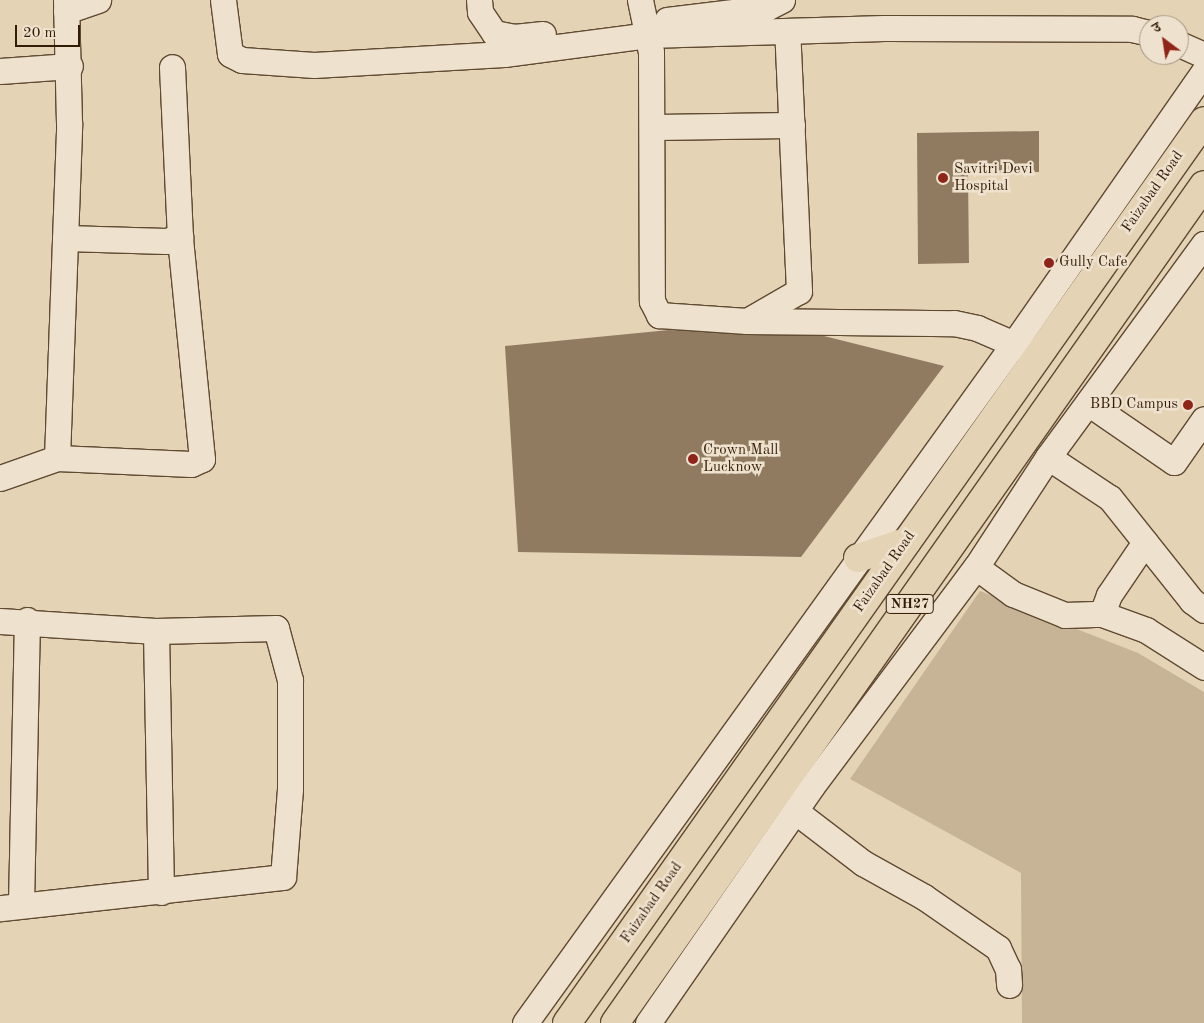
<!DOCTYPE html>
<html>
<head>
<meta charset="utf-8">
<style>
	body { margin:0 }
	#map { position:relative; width:1204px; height:1023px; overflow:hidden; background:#e5d3b5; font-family:"Old Standard TT","Noto Serif Devanagari",serif }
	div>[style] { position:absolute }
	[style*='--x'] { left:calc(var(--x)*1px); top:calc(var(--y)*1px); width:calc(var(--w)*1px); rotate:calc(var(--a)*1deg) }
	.green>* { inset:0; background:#c7b497 }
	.building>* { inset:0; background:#907b61 }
	.roads { filter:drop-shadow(1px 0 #604a32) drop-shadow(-1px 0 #604a32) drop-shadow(0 1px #604a32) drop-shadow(0 -1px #604a32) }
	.minor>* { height:25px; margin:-12.5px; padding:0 12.5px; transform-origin:12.5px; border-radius:12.5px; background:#eee2cf }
	.highway>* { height:28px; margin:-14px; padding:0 14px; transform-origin:14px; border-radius:14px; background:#e5d3b5 }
	.dots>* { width:14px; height:14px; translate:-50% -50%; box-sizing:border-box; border:2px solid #eee2cf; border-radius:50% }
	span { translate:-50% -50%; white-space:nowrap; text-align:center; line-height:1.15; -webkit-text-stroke:5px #eee2cf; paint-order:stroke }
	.shield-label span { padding:1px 4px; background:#eee2cf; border:1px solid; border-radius:4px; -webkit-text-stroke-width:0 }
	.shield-label { font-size:14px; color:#331c07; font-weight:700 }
	.poi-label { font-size:15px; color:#331c07 }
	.left { translate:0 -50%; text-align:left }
	.right { translate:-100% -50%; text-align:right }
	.street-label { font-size:15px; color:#331c07 }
	.north { position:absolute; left:1139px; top:15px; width:50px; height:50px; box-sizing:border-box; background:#eee2cf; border:1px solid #a3937f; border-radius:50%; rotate:329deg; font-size:14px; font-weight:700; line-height:20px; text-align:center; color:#331c07 }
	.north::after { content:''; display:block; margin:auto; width:18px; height:22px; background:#8f2418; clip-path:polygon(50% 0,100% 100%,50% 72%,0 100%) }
	.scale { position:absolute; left:15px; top:25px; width:65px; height:22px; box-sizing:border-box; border:2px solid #331c07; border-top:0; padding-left:6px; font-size:15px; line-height:18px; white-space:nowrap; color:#331c07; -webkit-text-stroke:4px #eee2cf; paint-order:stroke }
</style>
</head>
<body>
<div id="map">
	<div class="green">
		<div style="clip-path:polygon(980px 591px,1138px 653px,1204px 692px,1204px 1023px,1022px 1023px,1021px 873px,850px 779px)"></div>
	</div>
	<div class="building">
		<div style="clip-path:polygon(1039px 131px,1039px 172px,968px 173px,969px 263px,918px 264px,917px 133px)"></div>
		<div style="clip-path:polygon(669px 330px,824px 336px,944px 366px,801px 557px,518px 552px,505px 346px)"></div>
	</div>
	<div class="roads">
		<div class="minor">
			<div style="--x:223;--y:0;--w:54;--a:82.6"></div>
			<div style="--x:230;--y:54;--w:13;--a:27"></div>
			<div style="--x:242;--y:60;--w:72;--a:4"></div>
			<div style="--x:314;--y:65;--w:190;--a:-3.3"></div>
			<div style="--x:504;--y:54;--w:145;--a:-7.5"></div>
			<div style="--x:648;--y:35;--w:236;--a:-1.7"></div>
			<div style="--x:884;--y:28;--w:248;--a:0.2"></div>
			<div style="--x:1132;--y:29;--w:17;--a:13"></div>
			<div style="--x:479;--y:0;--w:12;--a:85"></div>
			<div style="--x:480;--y:12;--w:25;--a:56"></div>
			<div style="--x:494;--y:33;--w:20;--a:11"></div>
			<div style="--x:514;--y:37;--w:29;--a:-6"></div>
			<div style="--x:640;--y:0;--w:53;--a:78.1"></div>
			<div style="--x:651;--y:52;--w:249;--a:89.8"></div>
			<div style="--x:652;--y:301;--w:16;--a:63"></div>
			<div style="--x:659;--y:315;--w:88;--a:3.9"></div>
			<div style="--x:747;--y:321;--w:207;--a:0.6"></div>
			<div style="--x:954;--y:323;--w:24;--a:12"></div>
			<div style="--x:977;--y:328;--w:56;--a:23.3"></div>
			<div style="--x:66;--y:11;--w:34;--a:-19"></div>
			<div style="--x:667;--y:20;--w:100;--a:-6.9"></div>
			<div style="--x:766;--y:8;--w:18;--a:-27"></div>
			<div style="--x:1179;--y:44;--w:27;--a:24"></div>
			<div style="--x:0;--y:71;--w:70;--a:-4.1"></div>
			<div style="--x:652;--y:127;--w:140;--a:-0.8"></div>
			<div style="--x:65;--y:238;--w:101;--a:1.7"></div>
			<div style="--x:166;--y:241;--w:15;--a:-16"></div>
			<div style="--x:747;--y:321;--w:60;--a:-30"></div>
			<div style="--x:799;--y:291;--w:260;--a:-92.6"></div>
			<div style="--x:1088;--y:403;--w:104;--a:34.5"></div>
			<div style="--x:1174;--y:462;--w:52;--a:-55.1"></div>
			<div style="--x:1048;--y:457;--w:74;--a:33.5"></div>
			<div style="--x:1110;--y:498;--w:132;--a:51.5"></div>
			<div style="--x:1192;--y:601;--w:15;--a:37"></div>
			<div style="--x:57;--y:458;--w:335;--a:-87.9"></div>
			<div style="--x:69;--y:123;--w:123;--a:-91.4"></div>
			<div style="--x:0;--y:478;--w:60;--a:-19.3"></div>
			<div style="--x:57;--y:458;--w:134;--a:2.6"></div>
			<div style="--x:191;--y:464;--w:12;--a:-24"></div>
			<div style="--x:202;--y:459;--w:223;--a:-95.7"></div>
			<div style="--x:180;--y:237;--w:170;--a:-92.7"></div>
			<div style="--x:976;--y:567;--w:46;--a:36.1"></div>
			<div style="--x:1013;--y:594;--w:56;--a:22"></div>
			<div style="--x:1065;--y:615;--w:37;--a:-2"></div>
			<div style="--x:1102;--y:614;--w:47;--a:20"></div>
			<div style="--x:1146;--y:630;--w:69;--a:32.5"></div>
			<div style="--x:1102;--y:614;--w:20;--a:-70"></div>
			<div style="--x:1109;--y:595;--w:64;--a:-55.8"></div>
			<div style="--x:0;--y:621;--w:156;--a:3.7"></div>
			<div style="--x:156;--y:631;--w:120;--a:-1.4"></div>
			<div style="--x:276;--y:628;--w:54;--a:74.9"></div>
			<div style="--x:290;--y:680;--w:109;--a:90"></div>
			<div style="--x:290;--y:789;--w:88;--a:94.5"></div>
			<div style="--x:283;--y:877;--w:285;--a:173.7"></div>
			<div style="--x:156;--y:631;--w:261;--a:88.9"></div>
			<div style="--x:795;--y:811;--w:86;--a:37.4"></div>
			<div style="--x:863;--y:863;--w:70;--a:29.1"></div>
			<div style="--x:924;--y:897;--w:90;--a:34.6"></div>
			<div style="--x:998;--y:948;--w:23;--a:65"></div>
			<div style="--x:1008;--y:969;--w:16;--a:86"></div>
			<div style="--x:21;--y:905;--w:285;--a:-88.8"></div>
			<div style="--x:525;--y:1023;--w:835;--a:-54.26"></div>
			<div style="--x:1013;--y:345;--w:334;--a:-55.1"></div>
			<div style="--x:648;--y:1023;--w:288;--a:-55.3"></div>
			<div style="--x:812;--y:786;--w:274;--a:-53.2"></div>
			<div style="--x:976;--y:567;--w:131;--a:-56.8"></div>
			<div style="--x:1048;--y:457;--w:264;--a:-53.8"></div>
		</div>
		<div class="highway">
			<div style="--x:858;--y:558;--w:51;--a:-18.4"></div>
			<div style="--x:567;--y:1023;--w:1104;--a:-54.77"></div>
			<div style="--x:615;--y:1023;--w:1024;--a:-54.9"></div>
		</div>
	</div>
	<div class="dots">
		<div style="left:943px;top:178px;background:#8f2418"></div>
		<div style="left:1049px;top:263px;background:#8f2418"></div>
		<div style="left:1188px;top:405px;background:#8f2418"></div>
		<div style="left:693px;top:459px;background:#8f2418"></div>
	</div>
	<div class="shield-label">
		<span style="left:910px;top:604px">NH27</span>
	</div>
	<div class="poi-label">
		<span class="left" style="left:954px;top:178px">Savitri Devi<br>Hospital</span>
		<span class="left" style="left:1059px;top:263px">Gully Cafe</span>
		<span class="right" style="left:1178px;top:405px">BBD Campus</span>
		<span class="left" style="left:703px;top:459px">Crown Mall<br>Lucknow</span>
	</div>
	<div class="street-label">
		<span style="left:1153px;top:192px;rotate:-55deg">Faizabad Road</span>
		<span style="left:885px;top:572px;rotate:-55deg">Faizabad Road</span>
		<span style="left:652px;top:903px;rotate:-55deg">Faizabad Road</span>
	</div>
	<div class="north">उ</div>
	<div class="scale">20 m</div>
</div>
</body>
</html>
